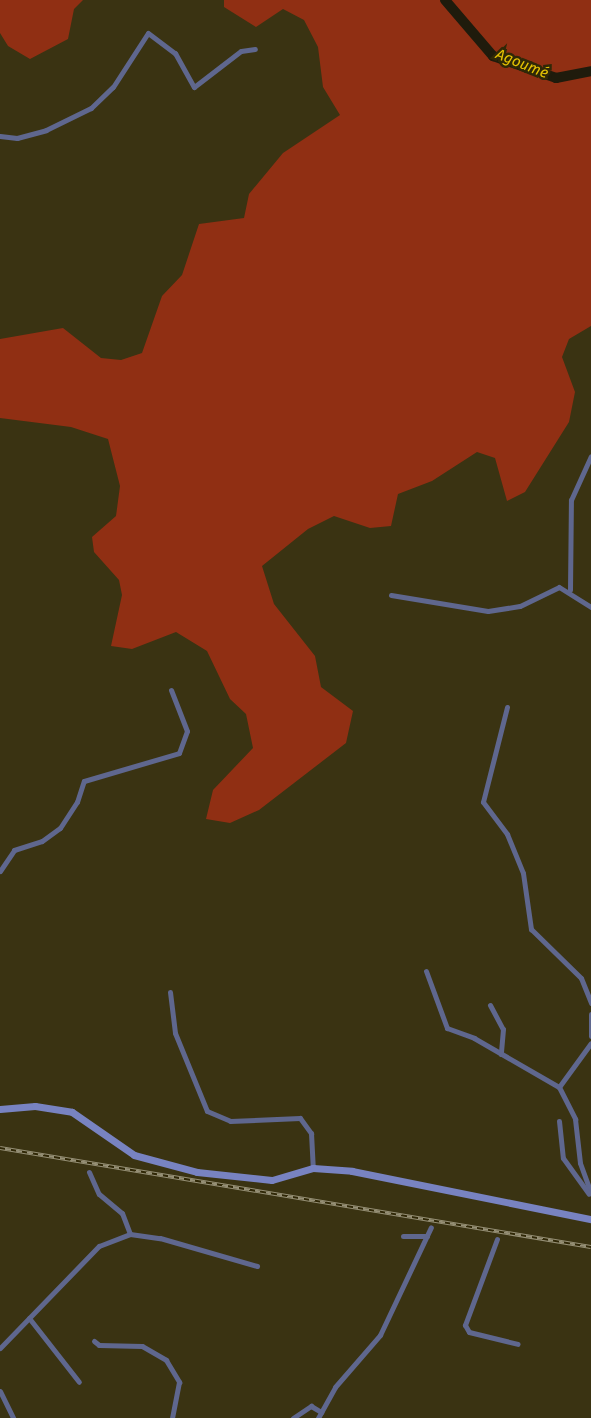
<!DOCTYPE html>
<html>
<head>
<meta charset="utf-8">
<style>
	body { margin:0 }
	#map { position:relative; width:591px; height:1418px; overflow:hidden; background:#3a3312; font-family:"Fira Sans",sans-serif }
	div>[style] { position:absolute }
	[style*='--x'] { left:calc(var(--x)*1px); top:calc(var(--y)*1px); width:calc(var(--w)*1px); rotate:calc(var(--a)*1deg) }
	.green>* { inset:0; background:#902f13 }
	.river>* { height:10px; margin:-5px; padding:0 5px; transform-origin:5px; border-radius:5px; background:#1f1b0c }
	.street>* { height:5px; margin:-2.5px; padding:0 2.5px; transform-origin:2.5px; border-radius:2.5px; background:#5f678e }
	.secondary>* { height:7px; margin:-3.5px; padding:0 3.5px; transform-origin:3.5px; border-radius:3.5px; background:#7883c1 }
	.rail>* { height:4px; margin-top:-2px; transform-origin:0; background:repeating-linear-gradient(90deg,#302807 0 5.5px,#969076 0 11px); box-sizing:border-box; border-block:1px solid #969076 }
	span { translate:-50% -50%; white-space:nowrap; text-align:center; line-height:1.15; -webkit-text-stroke:5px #302807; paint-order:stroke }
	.water-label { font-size:15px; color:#e5c203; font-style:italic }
</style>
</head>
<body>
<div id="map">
	<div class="green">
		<div style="clip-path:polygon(0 0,83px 0,74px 9px,68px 39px,30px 59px,8px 46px,0 33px)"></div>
		<div style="clip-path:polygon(224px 0,591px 0,591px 326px,569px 339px,562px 357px,575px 392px,569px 422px,525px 492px,507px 501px,495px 458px,477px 452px,432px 481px,398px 494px,391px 526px,370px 528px,334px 516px,308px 529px,262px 566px,274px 604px,315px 656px,321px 687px,353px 711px,346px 743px,259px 810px,230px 823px,206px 819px,213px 790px,253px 748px,246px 714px,230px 699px,207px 651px,176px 632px,132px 649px,111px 646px,122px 595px,119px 580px,94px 552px,92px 537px,116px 516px,120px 486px,108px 439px,71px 427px,0 418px,0 339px,63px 328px,101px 358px,121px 360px,142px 353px,162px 296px,182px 275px,199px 224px,244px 218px,249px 194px,283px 153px,340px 115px,323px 87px,318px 47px,304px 20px,283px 9px,256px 27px,224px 7px)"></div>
	</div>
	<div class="river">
		<div style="--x:445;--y:0;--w:74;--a:49.4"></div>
		<div style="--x:493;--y:56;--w:67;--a:19.2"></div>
		<div style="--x:556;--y:78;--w:36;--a:-11"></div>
	</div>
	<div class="street">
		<div style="--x:0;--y:136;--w:17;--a:7"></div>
		<div style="--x:17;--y:138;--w:30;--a:-15"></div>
		<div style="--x:46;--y:130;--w:50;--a:-26.1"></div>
		<div style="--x:91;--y:108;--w:30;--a:-44"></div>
		<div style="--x:113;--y:87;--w:64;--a:-57.1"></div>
		<div style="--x:148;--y:33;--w:34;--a:37"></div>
		<div style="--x:175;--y:53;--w:39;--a:61"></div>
		<div style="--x:194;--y:87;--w:59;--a:-37.5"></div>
		<div style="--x:241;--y:51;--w:14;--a:-8"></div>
		<div style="--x:570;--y:590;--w:90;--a:-89.4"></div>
		<div style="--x:571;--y:500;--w:48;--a:-65.6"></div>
		<div style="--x:391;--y:595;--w:98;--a:9.4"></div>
		<div style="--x:488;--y:611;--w:32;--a:-9"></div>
		<div style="--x:520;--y:606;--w:43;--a:-26"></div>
		<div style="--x:559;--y:587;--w:38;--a:32"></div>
		<div style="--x:507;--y:707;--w:98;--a:104.2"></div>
		<div style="--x:483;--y:802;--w:40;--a:53"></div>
		<div style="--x:507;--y:834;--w:42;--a:67.7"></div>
		<div style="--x:523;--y:873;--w:57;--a:81.9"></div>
		<div style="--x:531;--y:929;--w:70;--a:44.4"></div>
		<div style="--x:581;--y:978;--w:27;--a:68"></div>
		<div style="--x:0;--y:871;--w:25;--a:-56"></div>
		<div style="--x:14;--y:850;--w:29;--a:-18"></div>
		<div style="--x:42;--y:841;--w:22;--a:-36"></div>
		<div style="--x:60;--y:828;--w:31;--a:-57"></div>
		<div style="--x:77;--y:802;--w:22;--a:-72"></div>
		<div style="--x:84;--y:781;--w:99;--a:-16.4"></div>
		<div style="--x:179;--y:753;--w:23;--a:-70"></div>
		<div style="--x:187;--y:731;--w:44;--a:-111.3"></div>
		<div style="--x:426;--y:971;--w:61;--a:69.8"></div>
		<div style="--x:447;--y:1028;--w:29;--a:20"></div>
		<div style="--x:474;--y:1038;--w:98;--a:30"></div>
		<div style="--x:559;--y:1087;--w:36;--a:63"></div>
		<div style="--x:575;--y:1119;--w:44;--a:83.5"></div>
		<div style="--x:580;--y:1163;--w:32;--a:70"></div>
		<div style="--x:170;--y:992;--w:41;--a:83"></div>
		<div style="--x:175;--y:1033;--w:84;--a:67.7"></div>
		<div style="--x:207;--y:1111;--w:25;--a:23"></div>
		<div style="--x:230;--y:1121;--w:70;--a:-2.5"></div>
		<div style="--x:300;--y:1118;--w:19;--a:54"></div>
		<div style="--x:311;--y:1133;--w:35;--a:87"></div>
		<div style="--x:490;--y:1005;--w:27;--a:62"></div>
		<div style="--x:503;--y:1029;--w:25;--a:95"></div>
		<div style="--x:591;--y:1014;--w:22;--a:90"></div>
		<div style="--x:559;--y:1087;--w:54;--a:-54"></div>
		<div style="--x:559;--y:1121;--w:37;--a:84"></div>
		<div style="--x:563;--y:1158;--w:44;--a:54.2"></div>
		<div style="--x:89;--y:1172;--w:24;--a:66"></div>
		<div style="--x:99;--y:1194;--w:30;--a:40"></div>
		<div style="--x:122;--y:1213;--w:22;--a:69"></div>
		<div style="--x:403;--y:1236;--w:24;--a:0"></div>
		<div style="--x:497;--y:1239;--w:92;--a:110.4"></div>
		<div style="--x:465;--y:1325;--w:8;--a:60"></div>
		<div style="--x:469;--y:1332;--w:50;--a:13.8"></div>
		<div style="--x:29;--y:1318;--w:81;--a:52"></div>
		<div style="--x:94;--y:1341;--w:6;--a:39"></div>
		<div style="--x:99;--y:1345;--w:43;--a:1.3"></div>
		<div style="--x:142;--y:1346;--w:28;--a:30"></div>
		<div style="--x:166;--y:1360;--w:26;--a:59"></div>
		<div style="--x:179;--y:1382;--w:37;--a:101"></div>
		<div style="--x:0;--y:1348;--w:142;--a:-45.9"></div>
		<div style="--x:99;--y:1246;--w:33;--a:-21"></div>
		<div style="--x:130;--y:1234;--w:30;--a:8"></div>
		<div style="--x:160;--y:1238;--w:101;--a:16.1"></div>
		<div style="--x:0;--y:1391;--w:30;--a:64"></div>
		<div style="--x:293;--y:1418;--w:22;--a:-34"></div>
		<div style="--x:311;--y:1406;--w:12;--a:31"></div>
		<div style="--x:318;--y:1418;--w:35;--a:-61"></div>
		<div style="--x:335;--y:1387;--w:69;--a:-49.1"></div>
		<div style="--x:380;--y:1335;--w:119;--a:-64.7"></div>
	</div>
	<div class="secondary">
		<div style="--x:0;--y:1109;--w:35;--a:-5"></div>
		<div style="--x:35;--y:1106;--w:37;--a:9"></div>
		<div style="--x:72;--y:1112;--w:75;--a:34.7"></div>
		<div style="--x:134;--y:1155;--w:65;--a:15.1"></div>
		<div style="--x:197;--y:1172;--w:75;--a:6.1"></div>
		<div style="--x:272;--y:1180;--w:43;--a:-16.3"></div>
		<div style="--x:313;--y:1168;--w:39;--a:4"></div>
		<div style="--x:352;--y:1171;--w:244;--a:11.4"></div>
	</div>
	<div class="rail">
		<div style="--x:0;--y:1148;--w:599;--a:9.51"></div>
	</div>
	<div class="water-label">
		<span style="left:522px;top:64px;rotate:22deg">Agoumé</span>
	</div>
</div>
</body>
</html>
